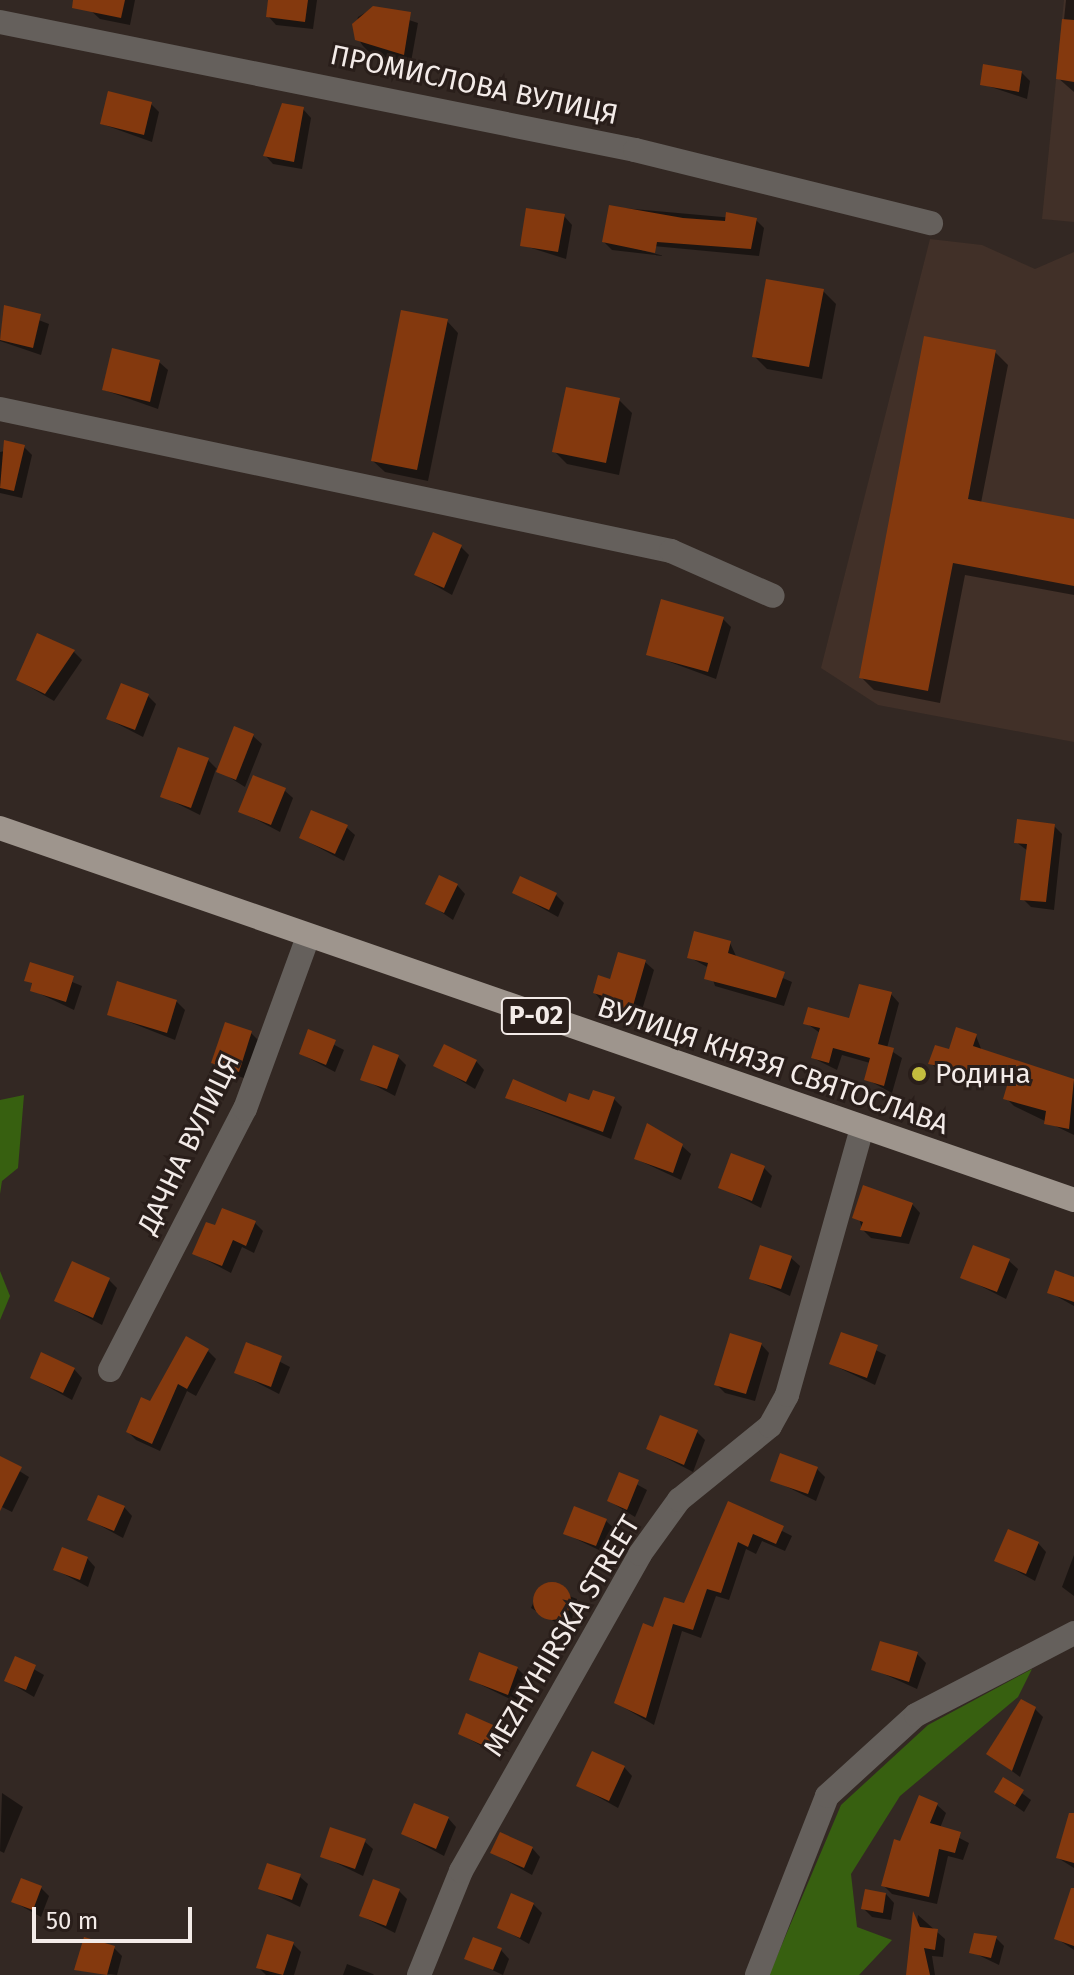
<!DOCTYPE html>
<html>
<head>
<meta charset="utf-8">
<style>
	body { margin:0 }
	#map { position:relative; width:1074px; height:1975px; overflow:hidden; background:#332823; font-family:"Fira Sans",sans-serif }
	div>[style] { position:absolute }
	[style*='--x'] { left:calc(var(--x)*1px); top:calc(var(--y)*1px); width:calc(var(--w)*1px); rotate:calc(var(--a)*1deg) }
	.built>* { inset:0; background:#413028 }
	.forest>* { inset:0; background:#376010 }
	.shadow>* { inset:0; background:#0007 }
	.building>* { inset:0; background:#84390e }
	.round { border-radius:50% }
	.minor>* { height:24px; margin:-12px; padding:0 12px; transform-origin:12px; border-radius:12px; background:#65605c }
	.major>* { height:24px; margin:-12px; padding:0 12px; transform-origin:12px; border-radius:12px; background:#9e958d }
	.dots>* { width:22px; height:22px; translate:-50% -50%; box-sizing:border-box; border:4px solid #291e1a; border-radius:50% }
	span { translate:-50% -50%; white-space:nowrap; text-align:center; line-height:1.15; -webkit-text-stroke:6px #291e1a; paint-order:stroke }
	.shield-label span { padding:2px 6px; background:#291e1a; border:2px solid; border-radius:6px; -webkit-text-stroke-width:0 }
	.shield-label { font-size:26px; color:#f3ebe8; font-weight:700 }
	.street-label { font-size:28px; color:#f3ebe8 }
	.poi-label { font-size:28px; color:#f3ebe8 }
	.left { translate:0 -50%; text-align:left }
	.scale { position:absolute; left:32px; top:1907px; width:160px; height:36px; box-sizing:border-box; border:4px solid #f3ebe8; border-top:0; padding-left:10px; font-size:24px; line-height:28px; white-space:nowrap; color:#f3ebe8; -webkit-text-stroke:6px #291e1a; paint-order:stroke }
</style>
</head>
<body>
<div id="map">
	<div class="built">
		<div style="clip-path:polygon(1064px 0,1074px 0,1074px 222px,1042px 219px)"></div>
		<div style="clip-path:polygon(930px 239px,982px 245px,1035px 269px,1074px 252px,1074px 742px,878px 705px,821px 668px)"></div>
	</div>
	<div class="forest">
		<div style="clip-path:polygon(24px 1095px,18px 1168px,2px 1181px,0 1194px,0 1100px)"></div>
		<div style="clip-path:polygon(0 1271px,10px 1296px,0 1320px)"></div>
		<div style="clip-path:polygon(1032px 1669px,1018px 1697px,900px 1796px,851px 1874px,857px 1927px,892px 1940px,859px 1975px,769px 1975px,841px 1805px,928px 1725px)"></div>
	</div>
	<div class="shadow">
		<div style="clip-path:polygon(79px 0,135px 0,130px 25px,100px 19px)"></div>
		<div style="clip-path:polygon(270px 0,317px 0,313px 29px,276px 25px,268px 16px)"></div>
		<div style="clip-path:polygon(1066px 0,1074px 0,1074px 92px,1058px 78px)"></div>
		<div style="clip-path:polygon(373px 8px,418px 23px,411px 62px,372px 55px,363px 46px,354px 33px,358px 17px)"></div>
		<div style="clip-path:polygon(1021px 72px,1030px 81px,1027px 99px,982px 84px)"></div>
		<div style="clip-path:polygon(151px 104px,159px 112px,152px 142px,102px 124px)"></div>
		<div style="clip-path:polygon(303px 109px,311px 118px,302px 169px,273px 164px,265px 155px)"></div>
		<div style="clip-path:polygon(611px 207px,756px 220px,764px 228px,759px 256px,611px 242px,664px 256px,612px 250px,604px 242px)"></div>
		<div style="clip-path:polygon(564px 216px,572px 225px,566px 259px,522px 245px)"></div>
		<div style="clip-path:polygon(823px 291px,836px 304px,822px 379px,767px 369px,754px 356px)"></div>
		<div style="clip-path:polygon(5px 307px,49px 324px,41px 355px,0 341px)"></div>
		<div style="clip-path:polygon(447px 321px,458px 333px,428px 481px,385px 472px,373px 461px)"></div>
		<div style="clip-path:polygon(995px 352px,1008px 365px,981px 503px,1074px 521px,1074px 595px,965px 575px,940px 703px,874px 690px,861px 677px)"></div>
		<div style="clip-path:polygon(159px 362px,168px 370px,158px 409px,104px 390px)"></div>
		<div style="clip-path:polygon(619px 400px,632px 413px,619px 475px,567px 464px,554px 451px)"></div>
		<div style="clip-path:polygon(24px 447px,32px 455px,22px 498px,0 493px,0 452px)"></div>
		<div style="clip-path:polygon(461px 547px,469px 555px,452px 595px,417px 575px)"></div>
		<div style="clip-path:polygon(723px 619px,731px 627px,716px 679px,648px 654px)"></div>
		<div style="clip-path:polygon(73px 651px,82px 660px,54px 701px,18px 680px)"></div>
		<div style="clip-path:polygon(148px 696px,156px 704px,143px 737px,108px 719px)"></div>
		<div style="clip-path:polygon(253px 736px,262px 744px,245px 787px,216px 769px,200px 815px,162px 796px,179px 750px,208px 760px,219px 771px)"></div>
		<div style="clip-path:polygon(284px 790px,293px 798px,280px 832px,240px 811px)"></div>
		<div style="clip-path:polygon(1054px 826px,1062px 834px,1054px 910px,1031px 907px,1023px 899px,1028px 851px,1016px 842px)"></div>
		<div style="clip-path:polygon(346px 827px,355px 835px,344px 861px,301px 838px)"></div>
		<div style="clip-path:polygon(457px 885px,465px 894px,453px 920px,428px 903px)"></div>
		<div style="clip-path:polygon(515px 893px,556px 895px,564px 903px,558px 917px)"></div>
		<div style="clip-path:polygon(730px 943px,737px 958px,792px 982px,784px 1006px,715px 986px,709px 968px,689px 957px)"></div>
		<div style="clip-path:polygon(645px 962px,654px 970px,639px 1020px,611px 1012px,595px 993px)"></div>
		<div style="clip-path:polygon(31px 965px,82px 986px,74px 1010px,32px 990px)"></div>
		<div style="clip-path:polygon(891px 994px,899px 1003px,887px 1048px,902px 1058px,892px 1093px,866px 1079px,870px 1063px,842px 1055px,837px 1070px,813px 1058px,820px 1033px,806px 1023px,851px 1021px)"></div>
		<div style="clip-path:polygon(176px 1001px,185px 1010px,175px 1040px,109px 1014px)"></div>
		<div style="clip-path:polygon(310px 1032px,344px 1050px,335px 1072px,301px 1054px)"></div>
		<div style="clip-path:polygon(251px 1033px,259px 1041px,247px 1079px,222px 1071px,214px 1063px)"></div>
		<div style="clip-path:polygon(976px 1036px,982px 1051px,1074px 1081px,1074px 1135px,1014px 1106px,1006px 1098px,1009px 1085px,939px 1071px,931px 1063px)"></div>
		<div style="clip-path:polygon(398px 1057px,406px 1065px,395px 1096px,363px 1079px)"></div>
		<div style="clip-path:polygon(476px 1061px,484px 1070px,475px 1089px,435px 1065px)"></div>
		<div style="clip-path:polygon(507px 1098px,567px 1105px,614px 1099px,622px 1107px,611px 1139px)"></div>
		<div style="clip-path:polygon(682px 1146px,691px 1154px,681px 1180px,636px 1159px)"></div>
		<div style="clip-path:polygon(764px 1168px,772px 1176px,761px 1208px,720px 1187px)"></div>
		<div style="clip-path:polygon(912px 1204px,920px 1213px,909px 1244px,871px 1238px,862px 1229px,857px 1210px)"></div>
		<div style="clip-path:polygon(255px 1223px,263px 1231px,254px 1253px,242px 1247px,231px 1273px,195px 1254px,216px 1228px)"></div>
		<div style="clip-path:polygon(791px 1258px,800px 1266px,790px 1296px,751px 1278px)"></div>
		<div style="clip-path:polygon(1009px 1261px,1018px 1269px,1006px 1299px,963px 1277px)"></div>
		<div style="clip-path:polygon(1074px 1279px,1074px 1306px,1049px 1292px)"></div>
		<div style="clip-path:polygon(109px 1280px,117px 1288px,102px 1325px,57px 1301px)"></div>
		<div style="clip-path:polygon(842px 1334px,886px 1355px,875px 1385px,831px 1364px)"></div>
		<div style="clip-path:polygon(761px 1344px,769px 1353px,755px 1401px,725px 1393px,716px 1384px)"></div>
		<div style="clip-path:polygon(248px 1345px,290px 1367px,279px 1394px,237px 1372px)"></div>
		<div style="clip-path:polygon(208px 1351px,216px 1359px,196px 1396px,187px 1391px,160px 1451px,136px 1440px,128px 1432px)"></div>
		<div style="clip-path:polygon(74px 1369px,82px 1378px,72px 1400px,32px 1378px)"></div>
		<div style="clip-path:polygon(697px 1432px,705px 1440px,693px 1472px,649px 1449px)"></div>
		<div style="clip-path:polygon(0 1459px,29px 1477px,12px 1512px,0 1506px)"></div>
		<div style="clip-path:polygon(816px 1468px,825px 1477px,816px 1501px,773px 1480px)"></div>
		<div style="clip-path:polygon(620px 1475px,647px 1490px,635px 1517px,609px 1501px)"></div>
		<div style="clip-path:polygon(729px 1504px,792px 1536px,785px 1551px,762px 1541px,756px 1554px,746px 1549px,729px 1600px,716px 1596px,701px 1638px,682px 1631px,654px 1725px,616px 1703px,654px 1630px,685px 1606px)"></div>
		<div style="clip-path:polygon(124px 1507px,132px 1516px,123px 1538px,90px 1520px)"></div>
		<div style="clip-path:polygon(606px 1521px,615px 1529px,605px 1553px,566px 1534px)"></div>
		<div style="clip-path:polygon(1038px 1543px,1046px 1552px,1035px 1581px,997px 1560px)"></div>
		<div style="clip-path:polygon(1074px 1555px,1074px 1596px,1062px 1587px)"></div>
		<div style="clip-path:polygon(87px 1558px,95px 1567px,88px 1587px,56px 1570px)"></div>
		<div style="clip-path:polygon(541px 1585px,577px 1599px,569px 1630px,531px 1608px)"></div>
		<div style="clip-path:polygon(917px 1654px,926px 1663px,917px 1689px,873px 1669px)"></div>
		<div style="clip-path:polygon(16px 1659px,44px 1675px,34px 1697px,7px 1681px)"></div>
		<div style="clip-path:polygon(517px 1668px,526px 1677px,516px 1702px,471px 1680px)"></div>
		<div style="clip-path:polygon(1034px 1708px,1043px 1717px,1020px 1777px,989px 1754px)"></div>
		<div style="clip-path:polygon(499px 1730px,508px 1738px,500px 1756px,460px 1734px)"></div>
		<div style="clip-path:polygon(624px 1767px,632px 1776px,618px 1808px,579px 1786px)"></div>
		<div style="clip-path:polygon(1004px 1780px,1031px 1800px,1024px 1812px,996px 1792px)"></div>
		<div style="clip-path:polygon(2px 1793px,23px 1807px,4px 1853px,0 1851px)"></div>
		<div style="clip-path:polygon(937px 1805px,946px 1813px,940px 1828px,969px 1843px,963px 1860px,948px 1856px,937px 1904px,892px 1894px,884px 1886px)"></div>
		<div style="clip-path:polygon(448px 1818px,456px 1827px,444px 1856px,403px 1834px)"></div>
		<div style="clip-path:polygon(1074px 1833px,1074px 1868px,1058px 1858px)"></div>
		<div style="clip-path:polygon(364px 1841px,373px 1849px,363px 1876px,322px 1856px)"></div>
		<div style="clip-path:polygon(532px 1848px,540px 1857px,532px 1875px,493px 1853px)"></div>
		<div style="clip-path:polygon(299px 1876px,308px 1884px,300px 1907px,261px 1888px)"></div>
		<div style="clip-path:polygon(41px 1888px,49px 1896px,41px 1917px,14px 1902px)"></div>
		<div style="clip-path:polygon(399px 1891px,407px 1899px,395px 1933px,361px 1916px)"></div>
		<div style="clip-path:polygon(886px 1894px,894px 1903px,891px 1920px,872px 1917px,864px 1909px)"></div>
		<div style="clip-path:polygon(533px 1904px,542px 1913px,529px 1944px,499px 1927px)"></div>
		<div style="clip-path:polygon(1074px 1907px,1074px 1950px,1056px 1938px)"></div>
		<div style="clip-path:polygon(918px 1915px,945px 1939px,943px 1957px,932px 1956px,935px 1975px,910px 1975px)"></div>
		<div style="clip-path:polygon(996px 1938px,1004px 1946px,999px 1965px,972px 1952px)"></div>
		<div style="clip-path:polygon(293px 1944px,301px 1952px,294px 1975px,266px 1975px,259px 1968px)"></div>
		<div style="clip-path:polygon(114px 1948px,122px 1956px,117px 1975px,77px 1970px)"></div>
		<div style="clip-path:polygon(501px 1950px,509px 1959px,503px 1975px,466px 1958px)"></div>
		<div style="clip-path:polygon(347px 1964px,373px 1974px,374px 1975px,343px 1975px)"></div>
	</div>
	<div class="building">
		<div style="clip-path:polygon(73px 0,125px 0,121px 18px,72px 8px)"></div>
		<div style="clip-path:polygon(268px 0,308px 0,305px 22px,266px 17px)"></div>
		<div style="clip-path:polygon(373px 6px,411px 12px,404px 55px,355px 40px,352px 24px)"></div>
		<div style="clip-path:polygon(1062px 19px,1074px 20px,1074px 82px,1056px 79px)"></div>
		<div style="clip-path:polygon(983px 64px,1022px 71px,1019px 92px,980px 85px)"></div>
		<div style="clip-path:polygon(108px 91px,152px 102px,144px 135px,100px 124px)"></div>
		<div style="clip-path:polygon(282px 103px,304px 107px,294px 162px,263px 156px)"></div>
		<div style="clip-path:polygon(609px 205px,683px 218px,725px 221px,726px 212px,757px 218px,751px 249px,657px 242px,655px 253px,602px 242px)"></div>
		<div style="clip-path:polygon(526px 208px,565px 214px,558px 252px,520px 246px)"></div>
		<div style="clip-path:polygon(766px 279px,824px 289px,809px 367px,752px 357px)"></div>
		<div style="clip-path:polygon(4px 305px,41px 314px,33px 348px,0 340px)"></div>
		<div style="clip-path:polygon(401px 310px,448px 319px,417px 470px,371px 461px)"></div>
		<div style="clip-path:polygon(924px 336px,996px 350px,968px 499px,1074px 519px,1074px 586px,953px 563px,928px 691px,859px 678px)"></div>
		<div style="clip-path:polygon(112px 348px,160px 360px,150px 402px,102px 390px)"></div>
		<div style="clip-path:polygon(566px 387px,620px 398px,606px 463px,552px 452px)"></div>
		<div style="clip-path:polygon(4px 440px,25px 445px,14px 491px,0 488px)"></div>
		<div style="clip-path:polygon(433px 532px,462px 545px,444px 588px,414px 575px)"></div>
		<div style="clip-path:polygon(661px 599px,724px 617px,708px 672px,646px 655px)"></div>
		<div style="clip-path:polygon(37px 633px,75px 650px,45px 694px,16px 680px)"></div>
		<div style="clip-path:polygon(121px 683px,149px 694px,135px 730px,106px 719px)"></div>
		<div style="clip-path:polygon(234px 726px,254px 734px,236px 780px,216px 772px)"></div>
		<div style="clip-path:polygon(178px 747px,209px 758px,191px 808px,160px 797px)"></div>
		<div style="clip-path:polygon(253px 775px,286px 788px,271px 825px,238px 812px)"></div>
		<div style="clip-path:polygon(311px 810px,348px 825px,335px 854px,299px 838px)"></div>
		<div style="clip-path:polygon(1017px 819px,1055px 824px,1046px 902px,1020px 900px,1027px 844px,1014px 843px)"></div>
		<div style="clip-path:polygon(439px 875px,458px 884px,444px 913px,425px 904px)"></div>
		<div style="clip-path:polygon(520px 876px,557px 893px,549px 910px,512px 893px)"></div>
		<div style="clip-path:polygon(694px 931px,731px 941px,728px 953px,785px 972px,776px 998px,704px 979px,708px 963px,687px 958px)"></div>
		<div style="clip-path:polygon(618px 952px,646px 960px,631px 1013px,601px 1005px,603px 996px,593px 993px,598px 975px,610px 979px)"></div>
		<div style="clip-path:polygon(30px 962px,74px 976px,66px 1002px,30px 991px,32px 983px,24px 981px)"></div>
		<div style="clip-path:polygon(117px 981px,177px 1000px,167px 1033px,107px 1015px)"></div>
		<div style="clip-path:polygon(859px 984px,892px 992px,878px 1044px,894px 1048px,884px 1086px,864px 1080px,870px 1058px,833px 1048px,829px 1063px,811px 1058px,820px 1028px,803px 1024px,808px 1007px,849px 1018px)"></div>
		<div style="clip-path:polygon(225px 1022px,252px 1031px,239px 1072px,211px 1063px)"></div>
		<div style="clip-path:polygon(956px 1027px,977px 1034px,973px 1046px,1074px 1079px,1069px 1129px,1044px 1124px,1046px 1111px,1003px 1099px,1009px 1079px,928px 1064px,935px 1045px,949px 1049px)"></div>
		<div style="clip-path:polygon(308px 1029px,336px 1040px,326px 1065px,299px 1054px)"></div>
		<div style="clip-path:polygon(444px 1044px,477px 1060px,466px 1082px,433px 1066px)"></div>
		<div style="clip-path:polygon(373px 1045px,399px 1055px,387px 1089px,360px 1080px)"></div>
		<div style="clip-path:polygon(513px 1079px,566px 1102px,569px 1093px,589px 1100px,593px 1090px,615px 1097px,603px 1132px,505px 1098px)"></div>
		<div style="clip-path:polygon(647px 1123px,683px 1144px,673px 1173px,634px 1159px)"></div>
		<div style="clip-path:polygon(731px 1153px,765px 1166px,752px 1201px,718px 1188px)"></div>
		<div style="clip-path:polygon(863px 1185px,913px 1203px,901px 1237px,860px 1230px,863px 1222px,852px 1218px)"></div>
		<div style="clip-path:polygon(222px 1208px,256px 1221px,246px 1246px,233px 1240px,222px 1266px,192px 1254px,206px 1222px,215px 1225px)"></div>
		<div style="clip-path:polygon(760px 1245px,792px 1256px,781px 1289px,749px 1279px)"></div>
		<div style="clip-path:polygon(973px 1245px,1010px 1259px,997px 1292px,960px 1278px)"></div>
		<div style="clip-path:polygon(72px 1261px,110px 1278px,93px 1318px,54px 1301px)"></div>
		<div style="clip-path:polygon(1055px 1270px,1074px 1277px,1074px 1302px,1047px 1293px)"></div>
		<div style="clip-path:polygon(841px 1332px,878px 1345px,867px 1378px,829px 1364px)"></div>
		<div style="clip-path:polygon(730px 1333px,762px 1343px,746px 1394px,714px 1385px)"></div>
		<div style="clip-path:polygon(186px 1336px,209px 1349px,187px 1389px,178px 1384px,152px 1444px,126px 1432px,141px 1397px,150px 1401px)"></div>
		<div style="clip-path:polygon(246px 1342px,282px 1356px,271px 1387px,234px 1373px)"></div>
		<div style="clip-path:polygon(41px 1352px,75px 1368px,63px 1393px,30px 1378px)"></div>
		<div style="clip-path:polygon(660px 1415px,698px 1430px,684px 1465px,646px 1449px)"></div>
		<div style="clip-path:polygon(780px 1453px,818px 1467px,808px 1494px,770px 1481px)"></div>
		<div style="clip-path:polygon(0 1456px,22px 1467px,0 1511px)"></div>
		<div style="clip-path:polygon(619px 1472px,639px 1480px,627px 1510px,607px 1501px)"></div>
		<div style="clip-path:polygon(98px 1495px,125px 1506px,114px 1531px,87px 1520px)"></div>
		<div style="clip-path:polygon(728px 1501px,784px 1526px,776px 1544px,753px 1534px,748px 1547px,738px 1542px,721px 1593px,707px 1589px,693px 1630px,673px 1624px,646px 1718px,614px 1703px,643px 1623px,653px 1627px,664px 1597px,684px 1603px)"></div>
		<div style="clip-path:polygon(574px 1506px,607px 1519px,596px 1546px,563px 1534px)"></div>
		<div style="clip-path:polygon(1008px 1529px,1039px 1542px,1026px 1574px,994px 1561px)"></div>
		<div style="clip-path:polygon(62px 1547px,88px 1557px,80px 1580px,53px 1570px)"></div>
		<div class="round" style="left:533px;top:1582px;width:38px;height:38px"></div>
		<div style="clip-path:polygon(880px 1641px,918px 1652px,909px 1682px,871px 1670px)"></div>
		<div style="clip-path:polygon(479px 1652px,518px 1667px,508px 1695px,469px 1680px)"></div>
		<div style="clip-path:polygon(15px 1656px,36px 1665px,26px 1690px,4px 1681px)"></div>
		<div style="clip-path:polygon(1021px 1699px,1036px 1707px,1012px 1771px,986px 1754px)"></div>
		<div style="clip-path:polygon(466px 1713px,500px 1728px,491px 1749px,458px 1734px)"></div>
		<div style="clip-path:polygon(592px 1751px,625px 1766px,609px 1801px,576px 1786px)"></div>
		<div style="clip-path:polygon(1003px 1777px,1024px 1790px,1015px 1805px,994px 1792px)"></div>
		<div style="clip-path:polygon(919px 1795px,938px 1803px,930px 1823px,961px 1832px,955px 1853px,939px 1849px,929px 1897px,881px 1886px,894px 1839px,900px 1841px)"></div>
		<div style="clip-path:polygon(414px 1803px,449px 1817px,436px 1849px,401px 1834px)"></div>
		<div style="clip-path:polygon(1069px 1813px,1074px 1813px,1074px 1863px,1056px 1858px)"></div>
		<div style="clip-path:polygon(330px 1827px,366px 1839px,355px 1869px,320px 1857px)"></div>
		<div style="clip-path:polygon(500px 1832px,533px 1847px,524px 1868px,490px 1853px)"></div>
		<div style="clip-path:polygon(267px 1863px,301px 1874px,292px 1900px,258px 1889px)"></div>
		<div style="clip-path:polygon(21px 1878px,42px 1886px,33px 1910px,11px 1902px)"></div>
		<div style="clip-path:polygon(373px 1879px,400px 1889px,386px 1926px,359px 1916px)"></div>
		<div style="clip-path:polygon(1071px 1888px,1074px 1888px,1074px 1946px,1054px 1939px)"></div>
		<div style="clip-path:polygon(865px 1889px,886px 1893px,883px 1913px,861px 1909px)"></div>
		<div style="clip-path:polygon(511px 1893px,534px 1903px,520px 1938px,497px 1928px)"></div>
		<div style="clip-path:polygon(913px 1911px,920px 1927px,938px 1929px,935px 1950px,924px 1948px,930px 1975px,906px 1975px)"></div>
		<div style="clip-path:polygon(974px 1933px,997px 1936px,991px 1958px,969px 1953px)"></div>
		<div style="clip-path:polygon(267px 1934px,294px 1942px,283px 1975px,256px 1968px)"></div>
		<div style="clip-path:polygon(84px 1937px,115px 1946px,107px 1975px,74px 1970px)"></div>
		<div style="clip-path:polygon(473px 1937px,502px 1948px,493px 1970px,464px 1959px)"></div>
	</div>
	<div class="minor">
		<div style="--x:0;--y:22;--w:648;--a:11.4"></div>
		<div style="--x:635;--y:150;--w:305;--a:13.9"></div>
		<div style="--x:0;--y:409;--w:686;--a:11.95"></div>
		<div style="--x:671;--y:551;--w:111;--a:23.8"></div>
		<div style="--x:110;--y:1370;--w:294;--a:-62.7"></div>
		<div style="--x:245;--y:1109;--w:183;--a:-69.9"></div>
		<div style="--x:419;--y:1975;--w:112;--a:-68"></div>
		<div style="--x:461;--y:1871;--w:364;--a:-60.5"></div>
		<div style="--x:640;--y:1554;--w:67;--a:-54.2"></div>
		<div style="--x:679;--y:1500;--w:117;--a:-39.1"></div>
		<div style="--x:770;--y:1426;--w:35;--a:-61"></div>
		<div style="--x:787;--y:1395;--w:277;--a:-74.3"></div>
		<div style="--x:757;--y:1975;--w:192;--a:-68.6"></div>
		<div style="--x:827;--y:1796;--w:120;--a:-42.3"></div>
		<div style="--x:916;--y:1715;--w:178;--a:-27.4"></div>
	</div>
	<div class="major">
		<div style="--x:0;--y:828;--w:1137;--a:19.1"></div>
	</div>
	<div class="dots">
		<div style="left:919px;top:1074px;background:#c3bd3e"></div>
	</div>
	<div class="shield-label">
		<span style="left:536px;top:1016px">Р-02</span>
	</div>
	<div class="street-label">
		<span style="left:474px;top:85px;rotate:12deg">ПРОМИСЛОВА ВУЛИЦЯ</span>
		<span style="left:773px;top:1066px;rotate:19deg">ВУЛИЦЯ КНЯЗЯ СВЯТОСЛАВА</span>
		<span style="left:189px;top:1144px;rotate:-64deg">ДАЧНА ВУЛИЦЯ</span>
		<span style="left:562px;top:1636px;rotate:-59deg">MEZHYHIRSKA STREET</span>
	</div>
	<div class="poi-label">
		<span class="left" style="left:935px;top:1074px">Родина</span>
	</div>
	<div class="scale">50 m</div>
</div>
</body>
</html>
